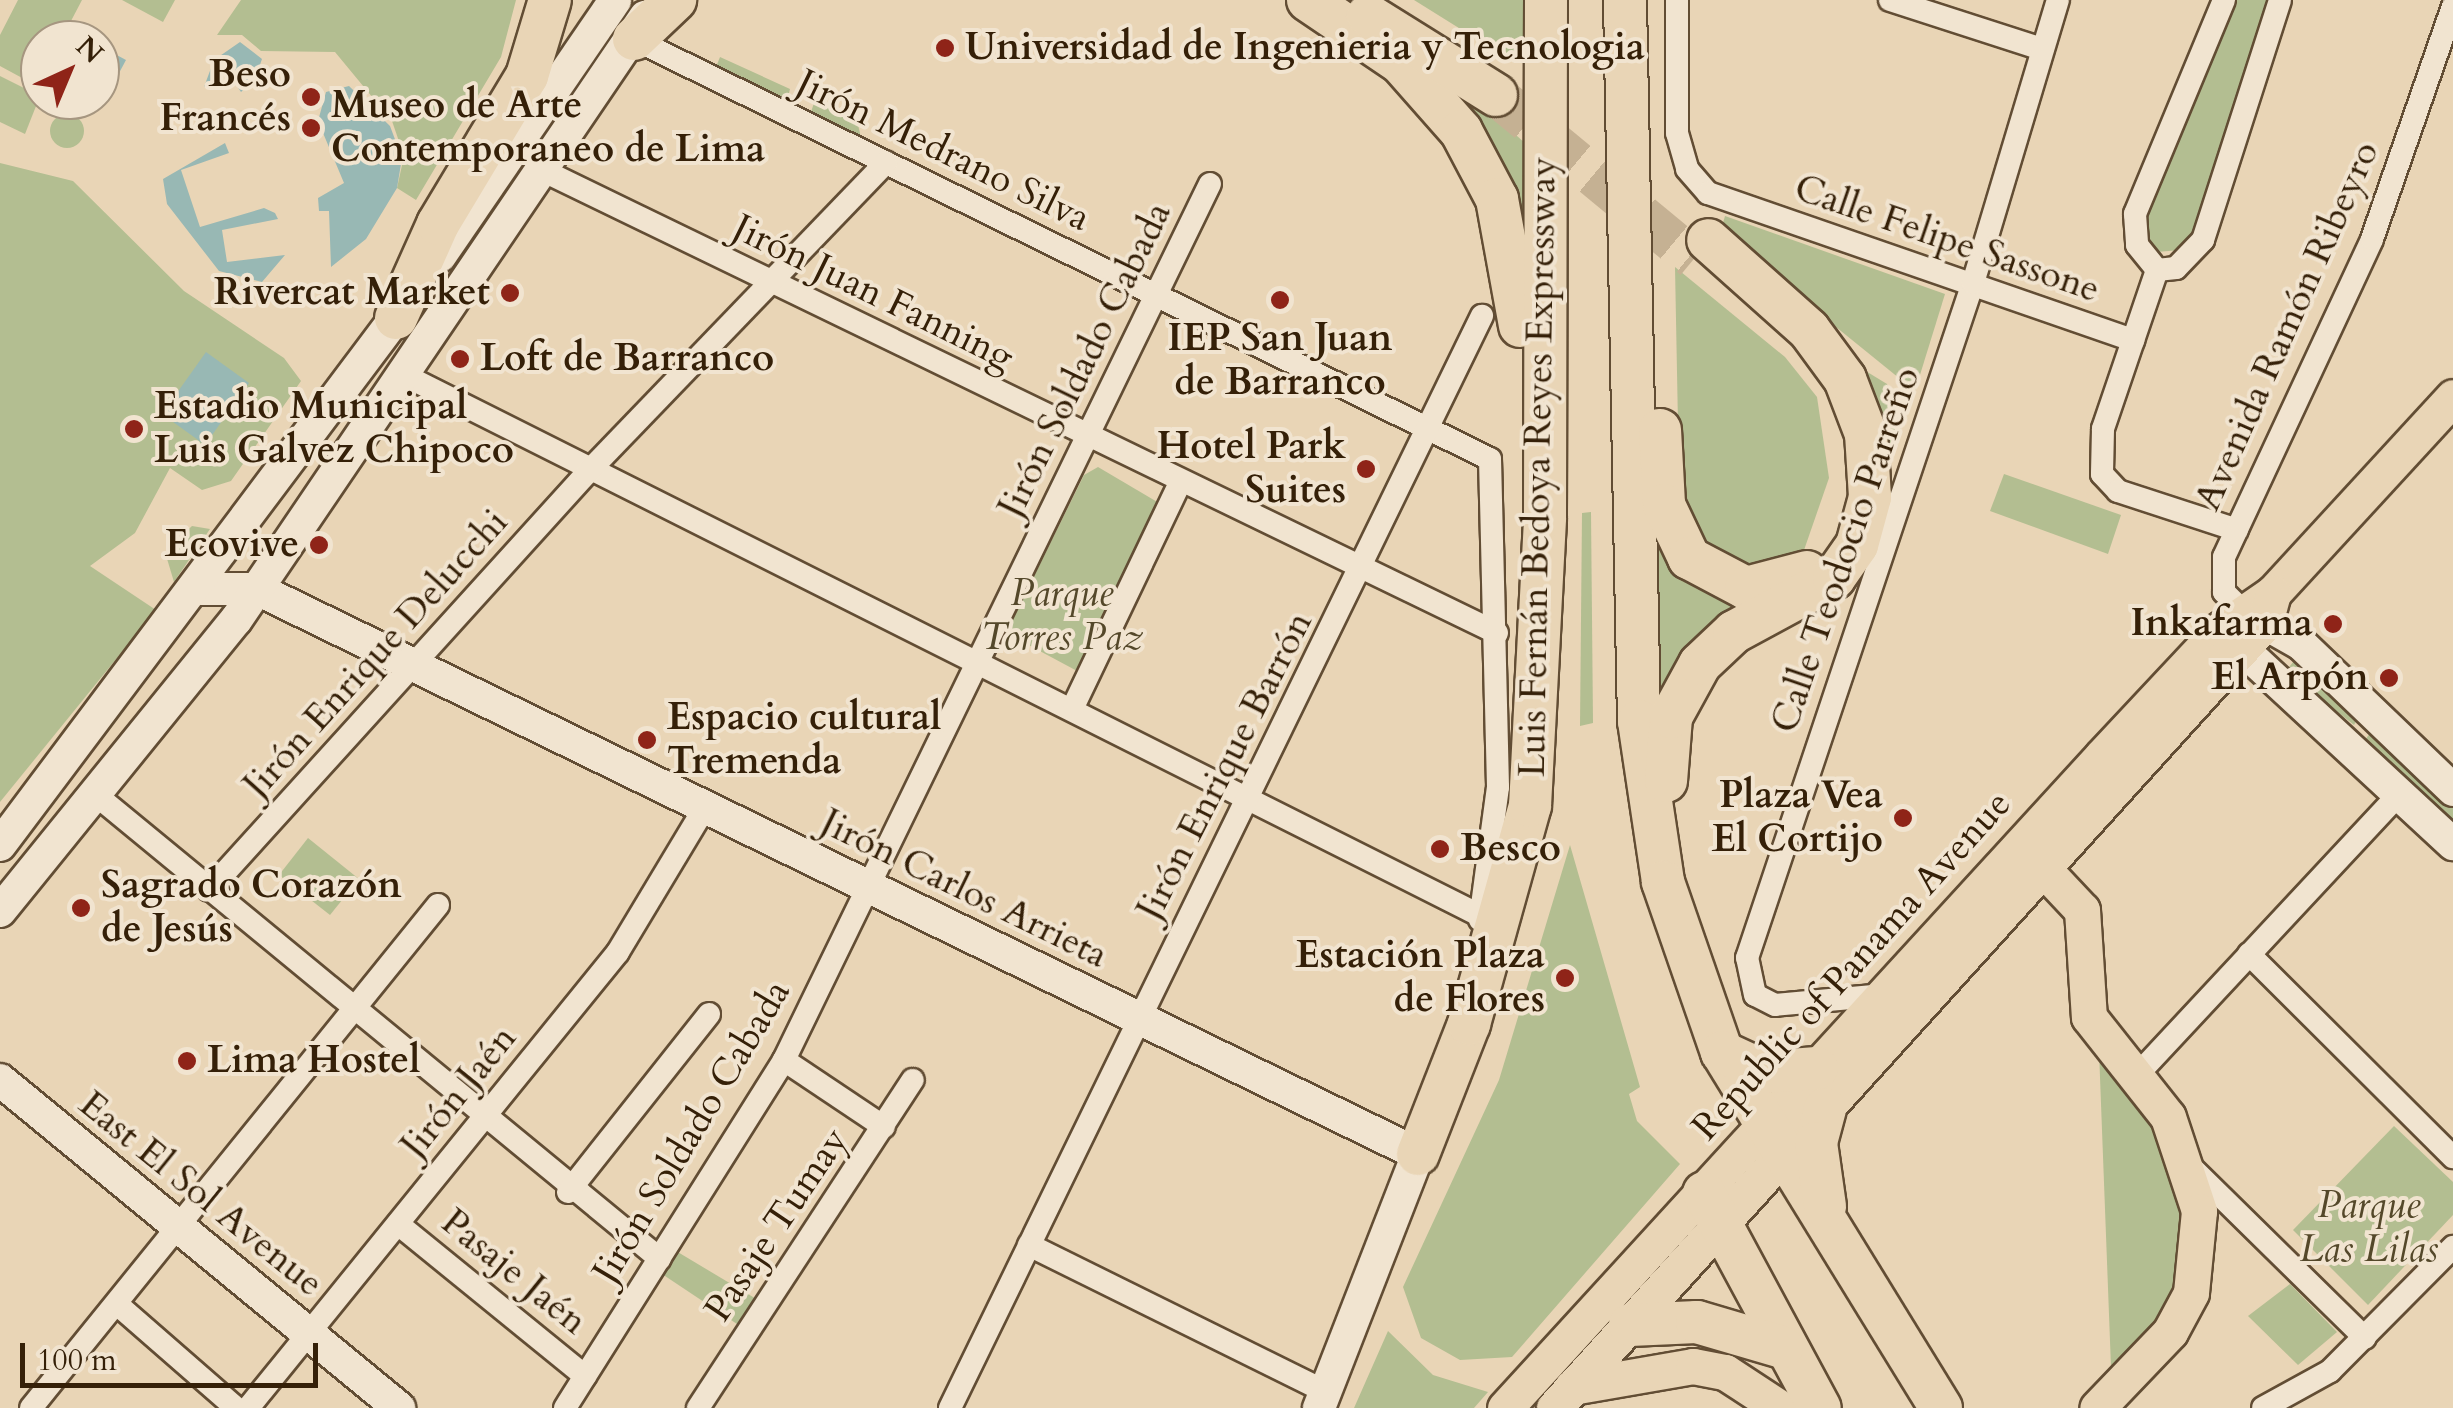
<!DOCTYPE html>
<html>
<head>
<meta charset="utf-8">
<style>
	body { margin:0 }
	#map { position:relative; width:2453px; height:1408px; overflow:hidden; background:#e9d5b6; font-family:Cardo,serif }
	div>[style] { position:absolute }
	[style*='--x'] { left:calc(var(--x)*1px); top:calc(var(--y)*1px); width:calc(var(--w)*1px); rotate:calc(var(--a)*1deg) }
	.green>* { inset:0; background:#b3be91 }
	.round { border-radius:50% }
	.water>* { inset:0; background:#98b8b4 }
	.highway-tunnel>* { height:42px; margin-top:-21px; transform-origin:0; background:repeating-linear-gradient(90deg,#c5b193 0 42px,transparent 0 63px) }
	.roads { filter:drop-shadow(2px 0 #624d34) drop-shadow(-2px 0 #624d34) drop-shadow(0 2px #624d34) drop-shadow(0 -2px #624d34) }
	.street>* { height:22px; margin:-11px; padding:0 11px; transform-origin:11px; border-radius:11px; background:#f1e4d0 }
	.secondary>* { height:32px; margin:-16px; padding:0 16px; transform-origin:16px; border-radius:16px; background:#f1e4d0 }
	.primary>* { height:35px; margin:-17.5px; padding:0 17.5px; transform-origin:17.5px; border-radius:17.5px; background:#e9d5b6 }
	.highway>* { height:42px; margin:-21px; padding:0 21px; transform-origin:21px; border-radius:21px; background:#e9d5b6 }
	.dots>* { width:28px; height:28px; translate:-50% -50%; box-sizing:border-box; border:5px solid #f1e4d0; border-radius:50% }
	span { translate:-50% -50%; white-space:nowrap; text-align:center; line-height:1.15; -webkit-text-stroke:8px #f1e4d0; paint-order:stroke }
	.poi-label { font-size:38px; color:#352008; font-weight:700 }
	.left { translate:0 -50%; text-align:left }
	.right { translate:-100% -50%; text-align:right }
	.street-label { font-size:38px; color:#352008 }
	.park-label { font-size:38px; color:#54482a; font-style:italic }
	.north { position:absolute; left:20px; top:20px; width:100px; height:100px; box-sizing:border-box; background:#f1e4d0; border:2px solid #a69680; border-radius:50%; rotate:44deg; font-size:28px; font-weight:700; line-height:40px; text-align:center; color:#352008 }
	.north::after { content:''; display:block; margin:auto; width:35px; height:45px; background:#8f2418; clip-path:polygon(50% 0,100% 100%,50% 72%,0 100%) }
	.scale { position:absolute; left:20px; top:1343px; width:298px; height:45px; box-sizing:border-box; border:5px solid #352008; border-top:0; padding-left:12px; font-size:30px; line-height:35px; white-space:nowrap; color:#352008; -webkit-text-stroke:8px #f1e4d0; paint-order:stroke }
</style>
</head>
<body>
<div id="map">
	<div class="green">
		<div style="clip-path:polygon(18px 0,82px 0,61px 40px,40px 40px,37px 86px,0 66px,0 35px)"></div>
		<div style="clip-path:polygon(122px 0,175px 0,163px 22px)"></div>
		<div style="clip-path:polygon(241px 0,516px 0,501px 57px,416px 200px,397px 188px,404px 156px,392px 121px,335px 52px,261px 51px,242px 35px,217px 35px)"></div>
		<div style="clip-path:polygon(1414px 0,1530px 0,1529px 54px,1515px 63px)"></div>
		<div style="clip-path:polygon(2237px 0,2271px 0,2193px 236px,2181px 250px,2156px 252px,2146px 244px,2148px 207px)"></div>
		<div style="clip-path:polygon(1418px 49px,1525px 143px,1527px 276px)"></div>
		<div style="clip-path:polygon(720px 57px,790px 89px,787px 101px,716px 67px)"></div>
		<div style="clip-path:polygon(0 76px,40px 96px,25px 134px,0 122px)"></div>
		<div style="clip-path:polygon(815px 100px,857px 120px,861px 138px,811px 112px)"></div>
		<div class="round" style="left:50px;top:114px;width:34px;height:34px"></div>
		<div style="clip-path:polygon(0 163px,73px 181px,184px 291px,284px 358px,301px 381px,231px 481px,202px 490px,170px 468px,135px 533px,90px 566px,156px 610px,0 802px)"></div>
		<div style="clip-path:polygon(1725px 216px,1945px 294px,1915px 391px,1720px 233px)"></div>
		<div style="clip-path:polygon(1675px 267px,1785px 357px,1817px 397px,1829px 478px,1803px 553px,1773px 569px,1730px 564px,1689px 535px,1679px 477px)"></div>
		<div style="clip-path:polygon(1846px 359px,1887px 384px,1903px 422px,1881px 492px)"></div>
		<div style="clip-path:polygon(1098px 467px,1159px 503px,1079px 672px,1006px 633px,1084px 475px)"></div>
		<div style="clip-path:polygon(2004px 474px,2121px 515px,2108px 554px,1990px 511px)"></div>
		<div style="clip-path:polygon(1591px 512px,1593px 723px,1580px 726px,1582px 513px)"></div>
		<div style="clip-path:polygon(192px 526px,210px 529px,174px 582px,165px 552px)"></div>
		<div style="clip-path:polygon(1656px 542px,1678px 568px,1755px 600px,1657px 704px)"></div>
		<div style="clip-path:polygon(2297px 657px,2358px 718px,2354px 725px,2286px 671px)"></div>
		<div style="clip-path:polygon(2370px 733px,2453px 800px,2453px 831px,2363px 743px)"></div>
		<div style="clip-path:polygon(308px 838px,359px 879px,330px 915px,279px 875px)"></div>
		<div style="clip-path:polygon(1570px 845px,1640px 1087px,1629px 1094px,1637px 1121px,1680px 1164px,1512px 1357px,1460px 1360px,1421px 1338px,1403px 1287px,1499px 1080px)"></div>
		<div style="clip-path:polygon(2099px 1051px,2163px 1143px,2183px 1197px,2180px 1286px,2155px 1329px,2111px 1367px)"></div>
		<div style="clip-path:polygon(2394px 1126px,2453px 1182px,2453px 1215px,2368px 1305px,2293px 1230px)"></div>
		<div style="clip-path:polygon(671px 1248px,763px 1303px,746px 1330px,656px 1270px)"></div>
		<div style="clip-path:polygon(2290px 1284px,2337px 1332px,2298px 1365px,2248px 1316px)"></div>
		<div style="clip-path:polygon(1388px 1331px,1433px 1375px,1488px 1392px,1474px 1408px,1354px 1408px)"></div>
	</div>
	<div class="water">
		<div style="clip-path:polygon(240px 42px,262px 59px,255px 79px,241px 92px,224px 67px,204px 87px,214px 60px)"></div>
		<div style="clip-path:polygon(100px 46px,126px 60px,111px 88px,100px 82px)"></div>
		<div style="clip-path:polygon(349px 86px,390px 126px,402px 158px,397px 188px,366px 239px,331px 267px,329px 211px,319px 211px,318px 198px,344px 183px,318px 121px,326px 92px)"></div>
		<div style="clip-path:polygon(225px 143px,229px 153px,181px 170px,200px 227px,264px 208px,275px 213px,278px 219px,222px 230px,227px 262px,285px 255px,262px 282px,219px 271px,167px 204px,163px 179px)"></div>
		<div style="clip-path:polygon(206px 352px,249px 383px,205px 445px,162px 414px)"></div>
	</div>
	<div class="highway-tunnel">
		<div style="--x:1496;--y:95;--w:257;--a:39.6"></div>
	</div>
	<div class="roads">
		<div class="street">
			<div style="--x:1677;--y:0;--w:133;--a:90"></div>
			<div style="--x:1677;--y:133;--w:37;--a:74"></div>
			<div style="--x:1687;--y:169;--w:32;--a:49"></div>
			<div style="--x:1708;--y:193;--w:450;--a:19.1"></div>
			<div style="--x:1890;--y:0;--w:160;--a:17.9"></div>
			<div style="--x:2224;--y:0;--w:232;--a:112.6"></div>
			<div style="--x:2135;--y:214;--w:31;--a:86"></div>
			<div style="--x:2137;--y:245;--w:32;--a:51"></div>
			<div style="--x:2157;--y:270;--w:19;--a:-6"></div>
			<div style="--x:2176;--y:268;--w:39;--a:-46"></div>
			<div style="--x:2203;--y:240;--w:252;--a:-72.2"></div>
			<div style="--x:634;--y:39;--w:953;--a:26.14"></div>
			<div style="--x:1490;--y:459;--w:328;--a:88.6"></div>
			<div style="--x:1498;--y:787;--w:134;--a:97.7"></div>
			<div style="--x:544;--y:171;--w:1059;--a:25.86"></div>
			<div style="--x:2157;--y:270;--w:168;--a:108.8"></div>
			<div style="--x:2103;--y:429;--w:45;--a:91.3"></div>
			<div style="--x:2102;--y:474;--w:23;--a:47"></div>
			<div style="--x:2118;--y:491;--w:125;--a:18.1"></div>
			<div style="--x:404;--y:375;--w:1205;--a:26.67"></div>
			<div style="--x:2243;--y:611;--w:27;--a:-135"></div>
			<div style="--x:2224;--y:592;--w:35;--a:-90"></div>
			<div style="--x:2224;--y:557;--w:351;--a:-65"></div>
			<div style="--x:2372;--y:239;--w:246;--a:-70.8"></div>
			<div style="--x:1074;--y:705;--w:248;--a:-64.5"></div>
			<div style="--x:96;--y:795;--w:730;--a:39.44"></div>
			<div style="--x:209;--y:890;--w:563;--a:-47.81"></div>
			<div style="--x:587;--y:473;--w:431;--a:-46.1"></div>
			<div style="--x:2249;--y:954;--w:288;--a:44.9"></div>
			<div style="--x:1884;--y:995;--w:109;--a:174.8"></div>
			<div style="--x:1775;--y:1005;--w:22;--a:-153"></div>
			<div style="--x:1755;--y:995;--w:38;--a:-102"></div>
			<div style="--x:1747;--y:958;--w:712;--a:-71.49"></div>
			<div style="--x:1973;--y:283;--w:295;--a:-73.3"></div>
			<div style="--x:784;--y:1060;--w:120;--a:33.8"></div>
			<div style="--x:2138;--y:1074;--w:384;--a:-47"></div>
			<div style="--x:2190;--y:1166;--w:245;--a:44.5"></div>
			<div style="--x:568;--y:1192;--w:227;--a:-51.6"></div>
			<div style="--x:398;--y:1224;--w:241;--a:39.1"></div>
			<div style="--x:1029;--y:1245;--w:331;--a:26.3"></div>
			<div style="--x:118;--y:1305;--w:157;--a:41.1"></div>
			<div style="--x:31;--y:1408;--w:647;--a:-51.02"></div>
			<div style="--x:248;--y:1408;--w:587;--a:-50.94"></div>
			<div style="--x:618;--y:952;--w:169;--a:-59"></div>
			<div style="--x:565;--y:1408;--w:411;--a:-57.8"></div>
			<div style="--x:784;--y:1060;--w:974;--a:-64.07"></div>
			<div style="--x:698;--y:1408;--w:392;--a:-56.8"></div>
			<div style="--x:950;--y:1408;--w:1215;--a:-64.03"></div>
			<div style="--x:2263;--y:1408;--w:77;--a:-28.9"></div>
			<div style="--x:2330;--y:1371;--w:175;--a:-45.2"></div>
		</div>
		<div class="secondary">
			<div style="--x:440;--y:256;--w:310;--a:-55.6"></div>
			<div style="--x:201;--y:589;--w:56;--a:0"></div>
			<div style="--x:257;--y:589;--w:1291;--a:25.95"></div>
			<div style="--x:1418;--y:1154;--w:273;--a:111.3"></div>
			<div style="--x:2243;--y:611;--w:67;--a:29.6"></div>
			<div style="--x:2301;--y:644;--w:211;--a:43.8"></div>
			<div style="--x:2225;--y:633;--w:311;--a:42.8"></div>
			<div style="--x:0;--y:845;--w:681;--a:-53.11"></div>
			<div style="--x:0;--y:911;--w:375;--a:-51"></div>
			<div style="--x:236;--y:620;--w:729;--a:-55.85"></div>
			<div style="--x:0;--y:1080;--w:517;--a:39.42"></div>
		</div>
		<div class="primary">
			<div style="--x:2018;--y:868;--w:32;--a:13"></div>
			<div style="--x:2049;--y:875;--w:48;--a:46.7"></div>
			<div style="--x:2082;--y:910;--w:107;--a:86.3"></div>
			<div style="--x:2089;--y:1017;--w:127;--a:51.7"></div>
			<div style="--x:2168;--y:1117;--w:99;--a:71.7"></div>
			<div style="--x:2199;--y:1211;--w:82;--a:95.6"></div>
			<div style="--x:2191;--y:1293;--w:44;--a:118.3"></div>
			<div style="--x:2170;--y:1332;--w:105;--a:133.8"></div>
			<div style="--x:1572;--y:1387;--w:123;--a:-9.8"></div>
			<div style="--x:1693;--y:1366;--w:33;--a:11"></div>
			<div style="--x:1725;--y:1372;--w:66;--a:33.2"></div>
			<div style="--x:1505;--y:1408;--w:884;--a:-47.52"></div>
			<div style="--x:2102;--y:756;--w:174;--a:-46.9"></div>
			<div style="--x:2221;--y:629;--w:63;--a:-34.7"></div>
			<div style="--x:2273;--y:593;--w:266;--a:-47.4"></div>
			<div style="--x:1554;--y:1408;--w:1059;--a:-47.83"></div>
			<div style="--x:2265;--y:623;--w:31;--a:-75"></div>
		</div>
		<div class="highway">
			<div style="--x:1308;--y:0;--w:112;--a:34.1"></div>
			<div style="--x:1401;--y:63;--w:91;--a:48.6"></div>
			<div style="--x:1461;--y:131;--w:77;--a:62.1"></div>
			<div style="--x:1497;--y:199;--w:129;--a:79.7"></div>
			<div style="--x:1625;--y:0;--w:721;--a:88.89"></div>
			<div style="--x:1639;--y:721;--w:163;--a:81.5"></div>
			<div style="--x:1663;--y:882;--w:180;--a:70.9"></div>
			<div style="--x:1722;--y:1052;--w:418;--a:58.4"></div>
			<div style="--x:1368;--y:15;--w:151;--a:32"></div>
			<div style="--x:634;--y:39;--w:57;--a:-43.6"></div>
			<div style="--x:396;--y:318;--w:103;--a:-65.9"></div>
			<div style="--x:438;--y:224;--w:173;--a:-59"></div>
			<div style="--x:527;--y:76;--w:79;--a:-73.2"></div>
			<div style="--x:1660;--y:430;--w:75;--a:86.9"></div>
			<div style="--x:1664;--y:505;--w:59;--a:64.7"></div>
			<div style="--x:1689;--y:558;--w:64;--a:27.8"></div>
			<div style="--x:1746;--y:588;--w:63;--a:-14.7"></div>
			<div style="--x:1666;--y:781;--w:64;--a:-85.5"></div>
			<div style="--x:1671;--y:717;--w:60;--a:-61.3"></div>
			<div style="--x:1700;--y:664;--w:47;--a:-43.3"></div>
			<div style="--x:1734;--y:632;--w:114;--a:-28.4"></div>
			<div style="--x:1834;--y:578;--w:40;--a:-55.1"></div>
			<div style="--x:1857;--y:545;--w:50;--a:-74.8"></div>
			<div style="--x:1870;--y:497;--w:63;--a:-93.6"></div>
			<div style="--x:1866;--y:434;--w:59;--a:-110.9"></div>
			<div style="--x:1845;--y:379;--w:61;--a:-126.3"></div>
			<div style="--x:1809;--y:330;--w:135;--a:-138.3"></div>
			<div style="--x:1722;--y:1052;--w:47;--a:24.9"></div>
			<div style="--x:1765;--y:1072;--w:52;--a:-4.4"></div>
			<div style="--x:1825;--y:1109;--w:35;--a:105"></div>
			<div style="--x:1816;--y:1143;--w:64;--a:81.9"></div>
			<div style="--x:1418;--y:1154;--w:140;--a:-68.6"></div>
			<div style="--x:1469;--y:1024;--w:226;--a:-74.4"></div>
			<div style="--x:1530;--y:806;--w:289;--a:-87"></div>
			<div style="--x:1545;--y:517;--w:517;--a:-89.89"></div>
			<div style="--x:1704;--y:1193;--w:244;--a:61.7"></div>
			<div style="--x:1630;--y:1325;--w:67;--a:-2.6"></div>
			<div style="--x:1697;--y:1322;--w:89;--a:16.4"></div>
		</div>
	</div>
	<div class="dots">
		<div style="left:945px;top:48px;background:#8f2418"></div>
		<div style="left:311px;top:97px;background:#8f2418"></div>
		<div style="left:311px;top:128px;background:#8f2418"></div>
		<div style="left:510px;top:293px;background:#8f2418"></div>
		<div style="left:1280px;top:300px;background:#8f2418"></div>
		<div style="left:460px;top:359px;background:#8f2418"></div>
		<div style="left:134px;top:429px;background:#8f2418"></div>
		<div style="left:1366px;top:469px;background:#8f2418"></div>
		<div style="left:319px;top:545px;background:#8f2418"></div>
		<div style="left:2333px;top:624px;background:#8f2418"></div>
		<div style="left:2389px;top:678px;background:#8f2418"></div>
		<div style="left:647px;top:740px;background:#8f2418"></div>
		<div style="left:1903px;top:818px;background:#8f2418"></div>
		<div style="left:1440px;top:849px;background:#8f2418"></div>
		<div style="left:81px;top:908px;background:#8f2418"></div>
		<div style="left:1565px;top:978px;background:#8f2418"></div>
		<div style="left:187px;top:1061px;background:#8f2418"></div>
	</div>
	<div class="poi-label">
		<span class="left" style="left:965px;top:48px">Universidad de Ingenieria y Tecnologia</span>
		<span class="right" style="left:291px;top:97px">Beso<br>Francés</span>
		<span class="left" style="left:331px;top:128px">Museo de Arte<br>Contemporaneo de Lima</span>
		<span class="right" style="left:490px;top:293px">Rivercat Market</span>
		<span style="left:1280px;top:361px">IEP San Juan<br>de Barranco</span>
		<span class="left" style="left:480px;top:359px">Loft de Barranco</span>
		<span class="left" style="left:154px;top:429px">Estadio Municipal<br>Luis Galvez Chipoco</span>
		<span class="right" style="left:1346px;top:469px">Hotel Park<br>Suites</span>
		<span class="right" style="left:299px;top:545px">Ecovive</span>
		<span class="right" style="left:2313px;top:624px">Inkafarma</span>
		<span class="right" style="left:2369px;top:678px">El Arpón</span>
		<span class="left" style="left:667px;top:740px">Espacio cultural<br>Tremenda</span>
		<span class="right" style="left:1883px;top:818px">Plaza Vea<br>El Cortijo</span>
		<span class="left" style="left:1460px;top:849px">Besco</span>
		<span class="left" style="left:101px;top:908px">Sagrado Corazón<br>de Jesús</span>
		<span class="right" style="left:1545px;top:978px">Estación Plaza<br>de Flores</span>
		<span class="left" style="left:207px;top:1061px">Lima Hostel</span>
	</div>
	<div class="street-label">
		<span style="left:943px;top:151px;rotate:26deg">Jirón Medrano Silva</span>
		<span style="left:1947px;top:239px;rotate:19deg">Calle Felipe Sassone</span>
		<span style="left:873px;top:293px;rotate:26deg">Jirón Juan Fanning</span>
		<span style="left:2287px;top:326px;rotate:-66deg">Avenida Ramón Ribeyro</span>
		<span style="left:1085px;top:360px;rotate:-64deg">Jirón Soldado Cabada</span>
		<span style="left:1538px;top:467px;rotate:-89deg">Luis Fernán Bedoya Reyes Expressway</span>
		<span style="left:1846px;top:550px;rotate:-71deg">Calle Teodocio Parreño</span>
		<span style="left:376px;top:654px;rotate:-48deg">Jirón Enrique Delucchi</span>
		<span style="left:1225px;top:766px;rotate:-63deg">Jirón Enrique Barrón</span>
		<span style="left:964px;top:889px;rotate:26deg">Jirón Carlos Arrieta</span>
		<span style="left:1852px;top:966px;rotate:-48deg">Republic of Panama Avenue</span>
		<span style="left:459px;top:1092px;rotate:-51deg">Jirón Jaén</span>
		<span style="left:692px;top:1132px;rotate:-59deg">Jirón Soldado Cabada</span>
		<span style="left:201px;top:1194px;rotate:39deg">East El Sol Avenue</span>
		<span style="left:777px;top:1225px;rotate:-56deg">Pasaje Tumay</span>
		<span style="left:514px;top:1272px;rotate:39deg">Pasaje Jaén</span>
	</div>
	<div class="park-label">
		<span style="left:1062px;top:616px">Parque<br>Torres Paz</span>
		<span style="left:2369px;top:1228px">Parque<br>Las Lilas</span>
	</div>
	<div class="north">N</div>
	<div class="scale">100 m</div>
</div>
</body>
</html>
